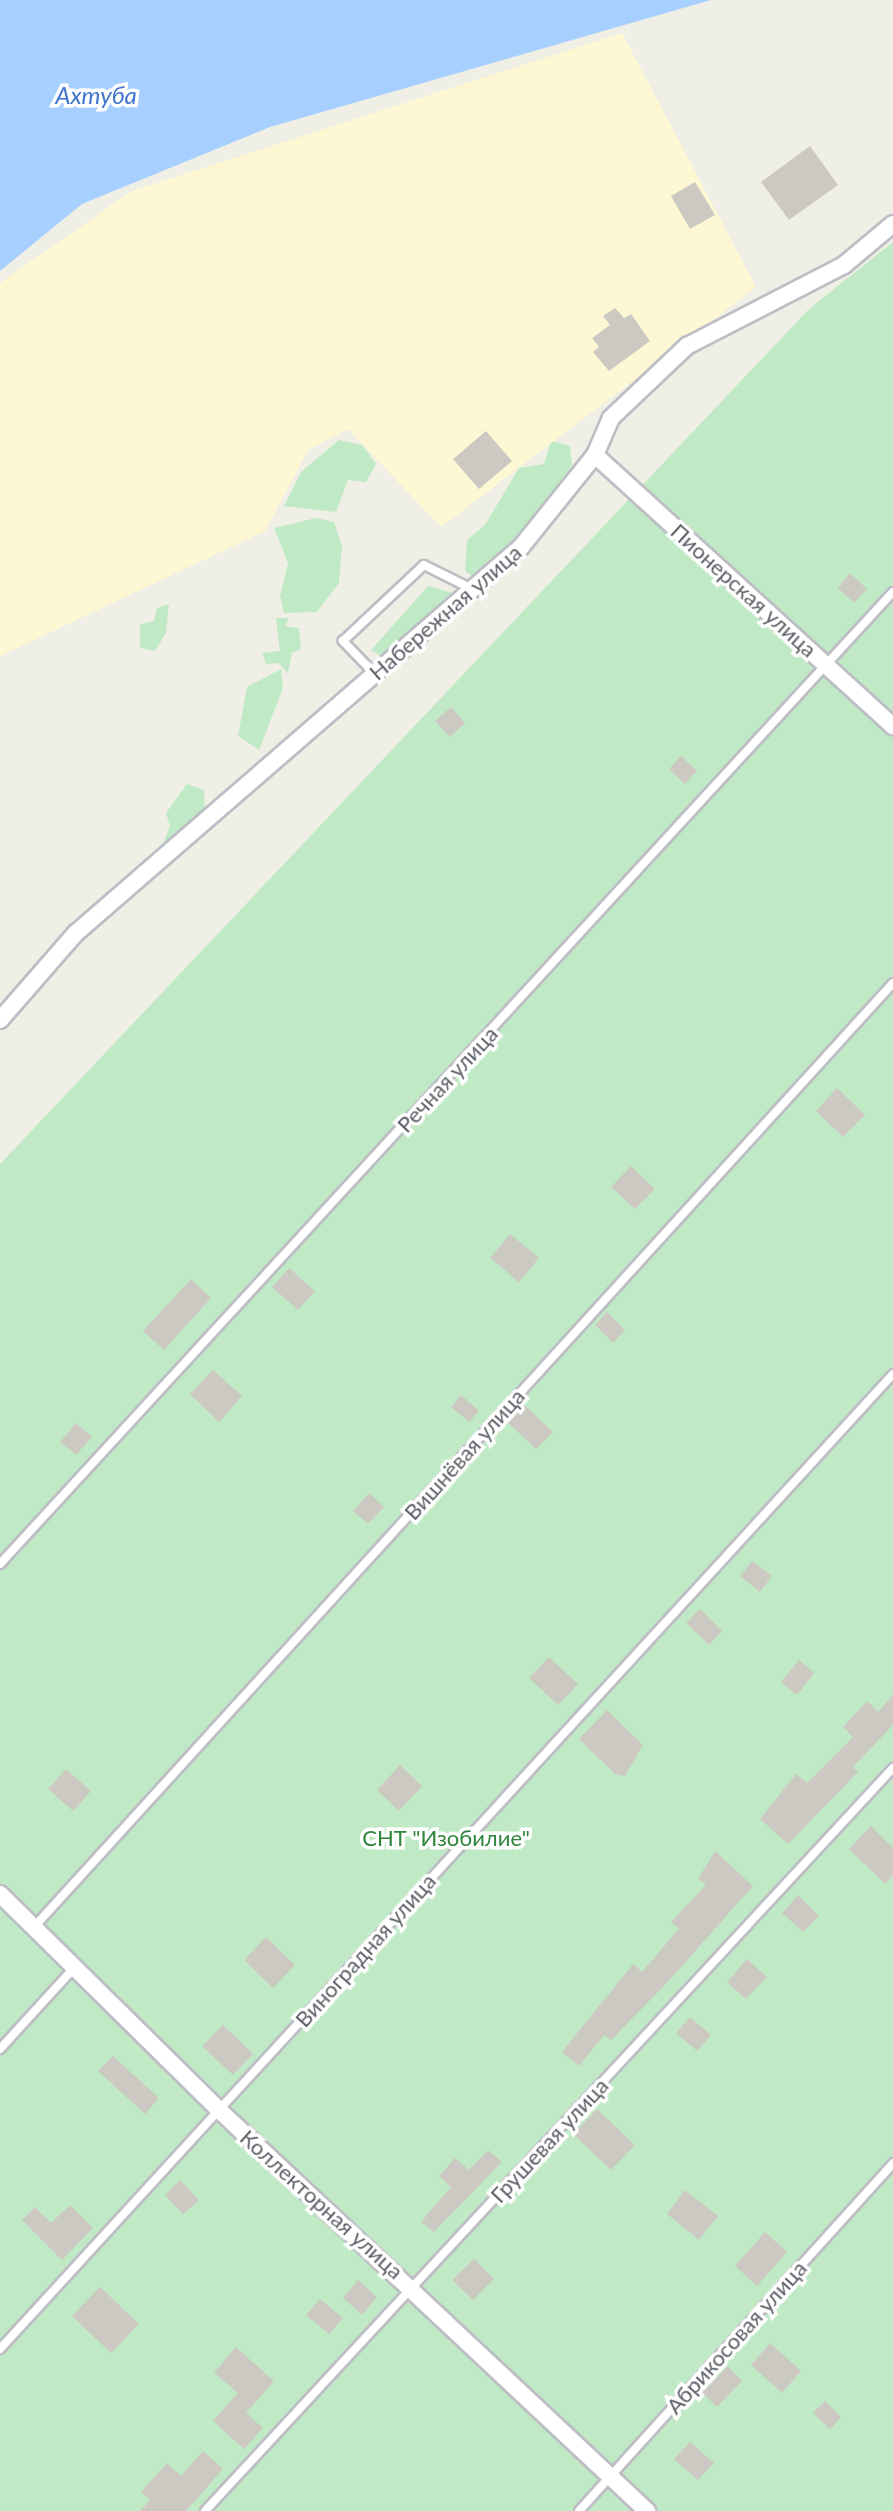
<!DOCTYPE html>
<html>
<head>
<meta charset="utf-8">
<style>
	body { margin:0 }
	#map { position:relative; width:893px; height:2511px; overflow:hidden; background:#f0efe5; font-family:Lato,sans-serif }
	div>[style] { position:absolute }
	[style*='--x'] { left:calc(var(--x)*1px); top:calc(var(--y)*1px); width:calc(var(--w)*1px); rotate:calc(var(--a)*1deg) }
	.green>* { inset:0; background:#c0eac5 }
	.sand>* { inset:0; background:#fdf8d3 }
	.water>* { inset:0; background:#a7cfff }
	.building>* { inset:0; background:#ccc9c2 }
	.roads { filter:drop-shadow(2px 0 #bdbec5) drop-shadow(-2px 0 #bdbec5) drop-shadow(0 2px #bdbec5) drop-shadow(0 -2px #bdbec5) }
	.service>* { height:8px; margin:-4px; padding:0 4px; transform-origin:4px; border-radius:4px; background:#fff }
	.minor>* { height:16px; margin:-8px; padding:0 8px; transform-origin:8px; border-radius:8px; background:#fff }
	span { translate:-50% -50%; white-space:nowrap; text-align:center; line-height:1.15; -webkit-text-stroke:7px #fff; paint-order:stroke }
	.street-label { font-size:22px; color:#5d6067 }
	.park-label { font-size:22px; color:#2e853b }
	.water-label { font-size:24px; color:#3e74cd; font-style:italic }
</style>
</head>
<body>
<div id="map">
	<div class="green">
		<div style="clip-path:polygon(893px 242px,893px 2511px,0 2511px,0 1164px,809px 309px)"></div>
		<div style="clip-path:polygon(339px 440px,362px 445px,376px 464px,366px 482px,348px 480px,336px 512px,284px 506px,301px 472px)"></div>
		<div style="clip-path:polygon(551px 441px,570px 446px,572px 465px,517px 542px,474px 577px,465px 571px,467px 540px,485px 525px,519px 468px,544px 464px)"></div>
		<div style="clip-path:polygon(316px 518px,334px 522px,342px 546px,339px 583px,317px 612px,284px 613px,280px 596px,288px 563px,274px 528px)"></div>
		<div style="clip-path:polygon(428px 586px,456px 594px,383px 657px,371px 650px)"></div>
		<div style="clip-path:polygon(169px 604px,166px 633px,155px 651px,140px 648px,140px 624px,154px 621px,157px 608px)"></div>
		<div style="clip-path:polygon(276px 618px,289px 618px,285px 626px,299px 628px,301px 649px,292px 653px,288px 673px,278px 663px,266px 664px,262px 653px,280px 651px)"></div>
		<div style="clip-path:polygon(281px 669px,283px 688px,259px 750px,238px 736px,247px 687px)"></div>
		<div style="clip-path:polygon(187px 784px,204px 790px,205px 811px,159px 853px,170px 826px,166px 813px)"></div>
	</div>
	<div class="sand">
		<div style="clip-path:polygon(622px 33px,756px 287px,441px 527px,348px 429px,308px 450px,265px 531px,0 656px,0 283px,132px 191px)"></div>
	</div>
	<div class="water">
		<div style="clip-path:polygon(0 0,711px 0,270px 127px,82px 204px,0 271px)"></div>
	</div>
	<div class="building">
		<div style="clip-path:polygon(810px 146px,838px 185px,789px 220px,761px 182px)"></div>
		<div style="clip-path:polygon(695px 182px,715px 215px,690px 229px,671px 196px)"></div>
		<div style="clip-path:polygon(615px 308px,624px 318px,631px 314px,650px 341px,609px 371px,593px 352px,599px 347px,592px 338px,610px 325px,603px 316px)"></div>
		<div style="clip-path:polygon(486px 431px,512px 461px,479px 489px,453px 459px)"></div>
		<div style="clip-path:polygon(850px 573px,867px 589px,854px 603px,838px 588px)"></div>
		<div style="clip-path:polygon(451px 707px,465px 723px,450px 737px,435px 721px)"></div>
		<div style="clip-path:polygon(681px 756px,697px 771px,685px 784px,669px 769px)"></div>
		<div style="clip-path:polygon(837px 1088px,865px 1115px,843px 1137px,816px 1111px)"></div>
		<div style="clip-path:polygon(631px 1166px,655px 1189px,635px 1209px,611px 1187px)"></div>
		<div style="clip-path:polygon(510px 1234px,539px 1258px,519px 1282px,490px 1258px)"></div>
		<div style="clip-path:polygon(289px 1268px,315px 1291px,298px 1310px,272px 1287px)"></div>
		<div style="clip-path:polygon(191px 1279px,211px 1298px,164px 1350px,143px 1331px)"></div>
		<div style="clip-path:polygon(607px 1312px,625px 1330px,613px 1343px,595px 1325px)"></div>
		<div style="clip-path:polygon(213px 1370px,242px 1396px,219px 1422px,190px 1394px)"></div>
		<div style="clip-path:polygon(461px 1395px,479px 1411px,469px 1422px,451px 1407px)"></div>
		<div style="clip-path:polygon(521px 1402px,553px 1432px,536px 1449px,505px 1420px)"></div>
		<div style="clip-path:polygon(76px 1423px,92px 1437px,76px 1455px,60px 1442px)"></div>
		<div style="clip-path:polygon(369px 1493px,384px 1507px,368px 1524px,353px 1511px)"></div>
		<div style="clip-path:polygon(752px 1561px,772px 1576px,760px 1592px,740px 1576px)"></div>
		<div style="clip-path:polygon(700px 1609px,722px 1631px,709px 1645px,686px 1623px)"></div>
		<div style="clip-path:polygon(549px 1657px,578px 1684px,558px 1705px,529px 1678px)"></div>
		<div style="clip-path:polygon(799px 1660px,814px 1673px,797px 1695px,781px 1682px)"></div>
		<div style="clip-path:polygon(893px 1695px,893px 1725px,853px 1767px,858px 1772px,788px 1844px,760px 1819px,796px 1774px,807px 1783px,853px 1737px,843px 1727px,867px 1701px,878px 1712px)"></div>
		<div style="clip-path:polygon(607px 1710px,643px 1745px,625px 1776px,615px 1774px,579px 1739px)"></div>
		<div style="clip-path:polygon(400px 1765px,422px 1786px,399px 1811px,377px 1790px)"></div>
		<div style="clip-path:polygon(66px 1769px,91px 1791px,73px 1811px,48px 1789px)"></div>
		<div style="clip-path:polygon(871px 1826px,893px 1848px,893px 1875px,885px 1884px,849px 1849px)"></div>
		<div style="clip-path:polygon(715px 1851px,753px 1886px,666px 1984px,611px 2040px,604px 2035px,579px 2066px,562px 2052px,633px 1964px,642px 1972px,679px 1929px,671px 1922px,706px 1885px,698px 1879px)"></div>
		<div style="clip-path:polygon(798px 1895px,819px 1916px,803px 1932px,782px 1913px)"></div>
		<div style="clip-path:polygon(266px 1937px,295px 1965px,273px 1988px,244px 1960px)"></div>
		<div style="clip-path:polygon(747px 1959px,767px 1977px,746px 1999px,727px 1982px)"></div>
		<div style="clip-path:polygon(690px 2017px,711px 2035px,697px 2051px,676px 2033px)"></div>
		<div style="clip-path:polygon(223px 2025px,253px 2054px,233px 2075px,202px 2046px)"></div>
		<div style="clip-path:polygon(113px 2056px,159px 2098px,145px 2114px,98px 2071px)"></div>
		<div style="clip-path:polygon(597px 2109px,635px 2145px,611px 2170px,573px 2134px)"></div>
		<div style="clip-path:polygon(488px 2150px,502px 2162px,434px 2232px,421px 2222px,451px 2187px,439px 2176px,455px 2158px,469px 2170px)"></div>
		<div style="clip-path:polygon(180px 2180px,199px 2200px,183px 2214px,165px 2195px)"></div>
		<div style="clip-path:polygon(685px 2190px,718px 2216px,699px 2240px,667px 2214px)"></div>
		<div style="clip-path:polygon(70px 2205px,93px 2228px,62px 2260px,22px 2220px,35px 2207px,51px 2223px)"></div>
		<div style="clip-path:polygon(765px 2232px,787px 2252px,757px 2286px,735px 2266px)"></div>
		<div style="clip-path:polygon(474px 2259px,494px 2279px,473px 2300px,452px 2280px)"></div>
		<div style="clip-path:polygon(358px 2280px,377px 2297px,362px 2315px,343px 2298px)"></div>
		<div style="clip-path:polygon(100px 2287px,139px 2324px,111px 2353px,72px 2316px)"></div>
		<div style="clip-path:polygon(320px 2299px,343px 2318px,329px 2334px,306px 2315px)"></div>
		<div style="clip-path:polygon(770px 2343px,801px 2371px,782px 2393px,751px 2365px)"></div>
		<div style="clip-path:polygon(236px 2347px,274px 2381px,246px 2413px,263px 2428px,244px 2449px,213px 2421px,238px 2393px,214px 2373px)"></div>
		<div style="clip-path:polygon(728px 2366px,742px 2381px,717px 2407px,702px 2393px)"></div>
		<div style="clip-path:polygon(825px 2401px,841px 2417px,830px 2429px,813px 2413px)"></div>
		<div style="clip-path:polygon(690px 2442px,714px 2463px,698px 2480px,674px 2459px)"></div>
		<div style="clip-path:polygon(203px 2451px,223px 2469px,186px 2511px,140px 2511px,150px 2500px,141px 2492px,167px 2463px,181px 2476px)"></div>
	</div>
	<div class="roads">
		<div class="service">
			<div style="--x:374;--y:673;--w:45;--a:-134.1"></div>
			<div style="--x:343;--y:641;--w:111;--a:-43.2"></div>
			<div style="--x:424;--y:565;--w:54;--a:26.6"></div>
			<div style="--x:0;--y:1564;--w:1320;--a:-47.43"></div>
			<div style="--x:35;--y:1926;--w:1275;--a:-47.7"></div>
			<div style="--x:0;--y:2049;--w:111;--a:-47.6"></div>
			<div style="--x:0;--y:2349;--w:1322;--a:-47.51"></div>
			<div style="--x:205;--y:2511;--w:1013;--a:-47.2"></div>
			<div style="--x:579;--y:2511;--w:469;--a:-47.9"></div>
		</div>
		<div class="minor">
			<div style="--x:595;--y:455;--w:403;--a:42.3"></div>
			<div style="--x:0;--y:1020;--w:116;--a:-48.9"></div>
			<div style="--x:76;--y:933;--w:589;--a:-40.94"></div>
			<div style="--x:521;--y:547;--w:118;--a:-51.2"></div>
			<div style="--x:595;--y:455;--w:40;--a:-66.6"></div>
			<div style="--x:611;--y:418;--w:105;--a:-43.5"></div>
			<div style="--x:687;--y:346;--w:177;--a:-27.3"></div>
			<div style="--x:844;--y:265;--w:64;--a:-39.9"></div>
			<div style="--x:0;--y:1894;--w:308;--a:44.6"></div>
			<div style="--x:219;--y:2110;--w:587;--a:43.13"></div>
		</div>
	</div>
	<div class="street-label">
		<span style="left:744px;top:590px;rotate:42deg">Пионерская улица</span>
		<span style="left:445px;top:612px;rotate:-41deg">Набережная улица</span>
		<span style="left:447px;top:1079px;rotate:-47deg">Речная улица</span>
		<span style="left:464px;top:1454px;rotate:-48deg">Вишнёвая улица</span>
		<span style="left:365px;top:1950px;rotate:-48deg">Виноградная улица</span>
		<span style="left:549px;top:2140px;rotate:-47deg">Грушевая улица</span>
		<span style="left:322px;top:2204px;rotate:42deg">Коллекторная улица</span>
		<span style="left:736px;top:2337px;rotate:-48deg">Абрикосовая улица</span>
	</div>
	<div class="park-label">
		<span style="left:446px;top:1838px">СНТ "Изобилие"</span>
	</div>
	<div class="water-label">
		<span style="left:96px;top:95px">Ахтуба</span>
	</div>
</div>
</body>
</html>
